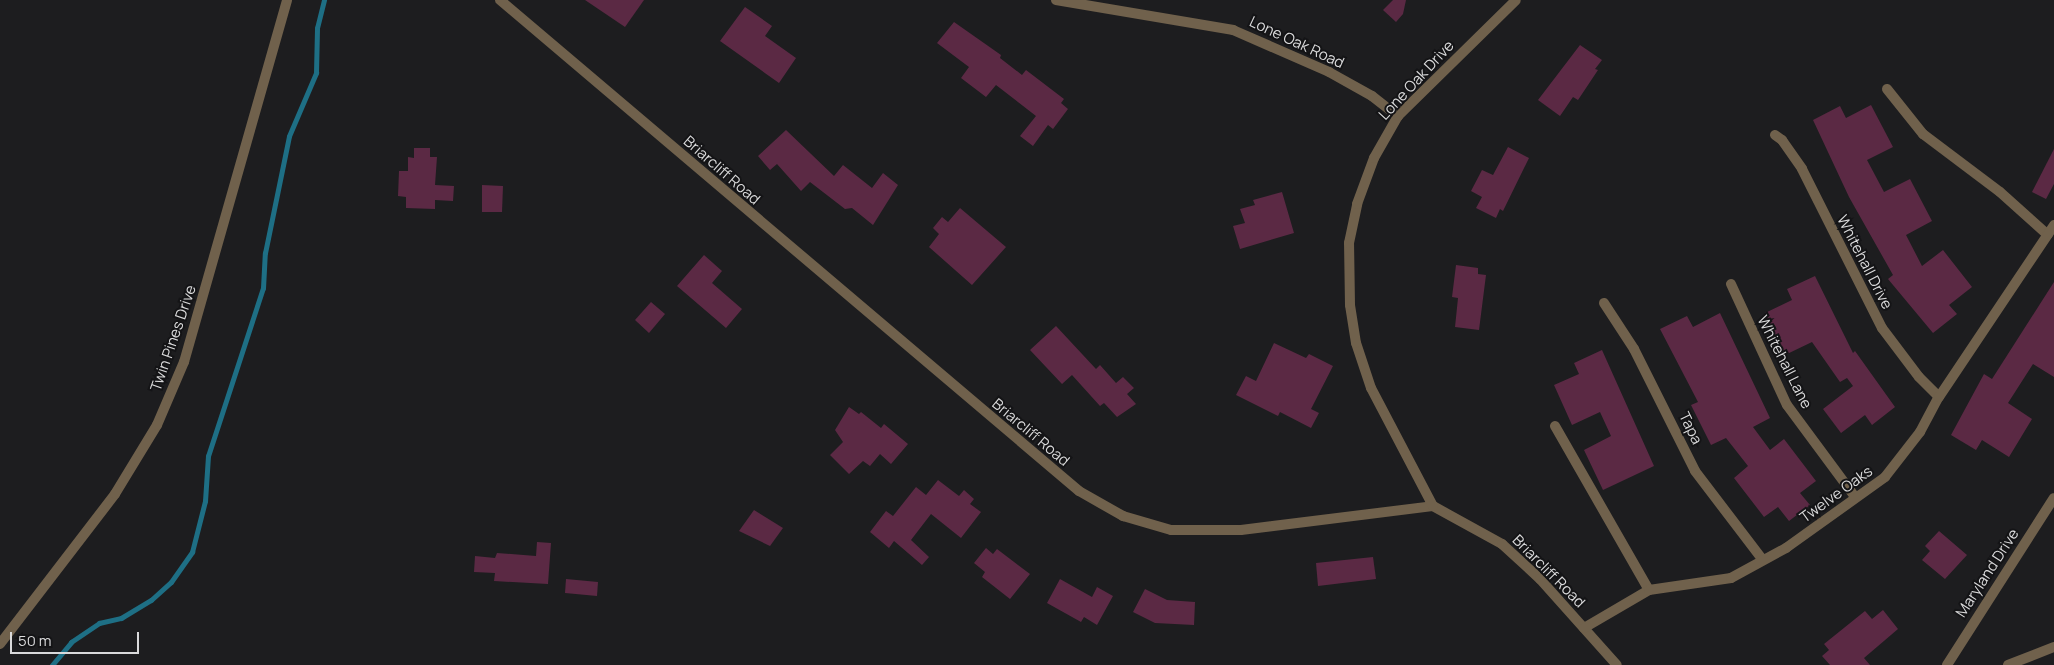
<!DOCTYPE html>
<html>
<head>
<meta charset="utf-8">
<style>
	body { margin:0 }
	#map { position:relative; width:2054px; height:665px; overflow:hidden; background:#1d1d1f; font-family:Manrope,sans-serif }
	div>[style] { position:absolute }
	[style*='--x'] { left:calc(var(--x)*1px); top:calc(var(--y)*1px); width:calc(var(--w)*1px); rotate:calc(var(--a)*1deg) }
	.stream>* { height:5px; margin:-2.5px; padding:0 2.5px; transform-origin:2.5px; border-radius:2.5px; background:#1e6f85 }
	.building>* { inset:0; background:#5b2944 }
	.street>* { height:10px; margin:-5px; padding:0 5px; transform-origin:5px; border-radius:5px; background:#70614c }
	span { translate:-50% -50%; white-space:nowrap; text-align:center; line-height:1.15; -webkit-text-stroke:4px #141416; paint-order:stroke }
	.street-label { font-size:15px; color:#dadadb }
	.scale { position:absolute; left:10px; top:632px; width:129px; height:22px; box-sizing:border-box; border:2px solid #dadadb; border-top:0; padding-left:6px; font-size:15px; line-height:18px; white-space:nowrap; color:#dadadb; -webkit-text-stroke:4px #141416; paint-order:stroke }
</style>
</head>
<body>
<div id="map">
	<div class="stream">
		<div style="--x:52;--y:665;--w:30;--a:-50"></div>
		<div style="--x:71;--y:642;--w:34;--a:-34"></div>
		<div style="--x:99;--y:623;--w:23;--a:-13"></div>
		<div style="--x:121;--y:618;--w:35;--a:-31"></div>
		<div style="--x:151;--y:600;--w:27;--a:-42"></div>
		<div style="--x:171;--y:582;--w:37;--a:-55"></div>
		<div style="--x:192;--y:552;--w:53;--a:-75.7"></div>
		<div style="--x:205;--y:501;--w:45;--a:-86.2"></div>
		<div style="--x:208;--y:456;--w:177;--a:-71.9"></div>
		<div style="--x:263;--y:288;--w:35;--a:-87"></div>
		<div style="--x:265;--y:253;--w:119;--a:-78.4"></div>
		<div style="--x:289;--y:136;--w:69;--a:-66.8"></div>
		<div style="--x:316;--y:73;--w:45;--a:-88.7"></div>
		<div style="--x:317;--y:28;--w:29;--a:-76"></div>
	</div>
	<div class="building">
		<div style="clip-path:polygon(585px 0,644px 0,625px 27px)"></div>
		<div style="clip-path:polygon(1393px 0,1406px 0,1403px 14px,1396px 22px,1383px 10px)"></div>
		<div style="clip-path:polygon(745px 7px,772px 26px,765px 36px,796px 58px,779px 83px,720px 41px)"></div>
		<div style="clip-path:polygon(954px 22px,1001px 55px,1000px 58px,1022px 75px,1026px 70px,1064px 99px,1061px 103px,1068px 109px,1053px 129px,1048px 125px,1033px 146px,1020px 136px,1036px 116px,996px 85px,986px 97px,961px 78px,969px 67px,937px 43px)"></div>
		<div style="clip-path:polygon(1580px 45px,1602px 60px,1595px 69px,1598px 70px,1578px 100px,1573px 97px,1560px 116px,1538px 100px)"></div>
		<div style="clip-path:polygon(1871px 105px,1893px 147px,1867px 160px,1884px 192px,1910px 179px,1932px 221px,1906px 235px,1922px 266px,1943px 250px,1972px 287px,1949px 305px,1957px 314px,1933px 333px,1888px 279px,1893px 275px,1849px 197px,1813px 120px,1840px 106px,1846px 118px)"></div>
		<div style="clip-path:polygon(786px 130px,834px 176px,843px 165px,872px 188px,883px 173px,898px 185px,873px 225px,852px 208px,845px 209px,810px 182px,801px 191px,777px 164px,770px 170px,758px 156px)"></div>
		<div style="clip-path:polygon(1508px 147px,1529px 158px,1503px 211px,1500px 209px,1496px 218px,1476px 208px,1482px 197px,1471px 191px,1482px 170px,1493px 175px)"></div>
		<div style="clip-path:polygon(414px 148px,430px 148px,430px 157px,437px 157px,435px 185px,454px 186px,453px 201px,435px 200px,435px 209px,406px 208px,406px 197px,398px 196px,399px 171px,408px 171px,408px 157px,414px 158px)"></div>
		<div style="clip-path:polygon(2054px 149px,2054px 184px,2046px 199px,2032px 192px)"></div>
		<div style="clip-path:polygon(482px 185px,503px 186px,502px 212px,482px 212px)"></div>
		<div style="clip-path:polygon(1282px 192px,1294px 233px,1240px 249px,1233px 226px,1245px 223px,1240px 209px,1255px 205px,1253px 200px)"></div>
		<div style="clip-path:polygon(960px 208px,1006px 247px,972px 285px,929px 247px,939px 234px,933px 228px,942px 217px,948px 222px)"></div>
		<div style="clip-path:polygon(704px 255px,722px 271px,712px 283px,742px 309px,726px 328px,677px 286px)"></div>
		<div style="clip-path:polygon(1456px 265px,1478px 268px,1478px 274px,1486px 275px,1479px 330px,1455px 327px,1458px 298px,1452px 297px)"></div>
		<div style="clip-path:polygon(1815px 276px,1853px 353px,1855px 351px,1895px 407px,1872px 425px,1865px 415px,1841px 433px,1823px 409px,1853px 386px,1847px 378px,1840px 382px,1812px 342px,1785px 355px,1765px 313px,1792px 300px,1787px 289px)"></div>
		<div style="clip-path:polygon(2054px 282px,2054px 377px,2033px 364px,2008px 403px,2032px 419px,2009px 457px,1982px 440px,1976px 450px,1951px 435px,1984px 374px,1992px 379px)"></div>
		<div style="clip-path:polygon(651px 302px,665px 314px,649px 333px,635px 320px)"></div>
		<div style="clip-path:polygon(1720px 313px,1770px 418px,1753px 427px,1770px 450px,1784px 439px,1816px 481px,1800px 493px,1810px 505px,1789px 521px,1778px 507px,1764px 517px,1734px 478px,1748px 466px,1726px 438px,1711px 445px,1691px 405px,1698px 402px,1660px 329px,1687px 316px,1693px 327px)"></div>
		<div style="clip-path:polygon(1056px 326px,1096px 369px,1100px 365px,1116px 383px,1123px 377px,1134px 388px,1127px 394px,1136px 404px,1117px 417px,1104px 403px,1100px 406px,1072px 375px,1062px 384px,1030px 350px)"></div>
		<div style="clip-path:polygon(1274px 343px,1306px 358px,1309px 354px,1333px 366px,1311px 409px,1319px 413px,1311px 428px,1280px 412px,1278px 416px,1236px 395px,1246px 376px,1256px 381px)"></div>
		<div style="clip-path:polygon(1602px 350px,1654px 466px,1603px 490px,1584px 450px,1611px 436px,1600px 412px,1572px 425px,1554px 385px,1579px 374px,1574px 363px)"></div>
		<div style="clip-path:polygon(849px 407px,859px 414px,861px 412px,881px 428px,884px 424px,908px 444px,891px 464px,880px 454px,870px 466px,863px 461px,849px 474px,830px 455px,843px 442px,835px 430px)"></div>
		<div style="clip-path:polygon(938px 480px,959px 496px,964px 490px,974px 499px,970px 504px,981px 512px,961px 538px,931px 514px,911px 540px,929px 557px,922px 565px,894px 541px,889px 548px,870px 532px,886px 511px,893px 516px,916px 487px,926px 495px)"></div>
		<div style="clip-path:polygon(754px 510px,783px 528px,770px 546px,739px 531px)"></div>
		<div style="clip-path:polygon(1939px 531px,1967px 555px,1945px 579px,1922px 560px,1930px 551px,1925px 546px)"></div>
		<div style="clip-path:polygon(537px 542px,551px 543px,548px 584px,494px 581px,495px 573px,474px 572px,475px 556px,495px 558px,497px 553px,536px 556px)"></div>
		<div style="clip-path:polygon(986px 548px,993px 554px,997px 549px,1030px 574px,1010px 599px,982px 577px,985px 572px,974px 563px)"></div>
		<div style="clip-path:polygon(1373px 557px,1376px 579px,1318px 586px,1316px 563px)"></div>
		<div style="clip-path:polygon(566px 579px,598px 582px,597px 596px,565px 593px)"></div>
		<div style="clip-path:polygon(1060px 579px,1092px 597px,1097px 587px,1113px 596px,1097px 625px,1084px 617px,1081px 622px,1047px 603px)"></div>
		<div style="clip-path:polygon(1145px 589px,1167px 600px,1195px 602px,1194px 625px,1155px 623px,1133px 612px)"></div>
		<div style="clip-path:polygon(1883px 610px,1898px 629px,1864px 658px,1870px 665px,1830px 665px,1822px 656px,1829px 650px,1824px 644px,1865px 611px,1872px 619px)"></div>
	</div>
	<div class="street">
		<div style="--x:500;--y:0;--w:759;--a:40.3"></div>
		<div style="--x:1079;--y:491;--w:51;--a:29.6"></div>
		<div style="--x:1123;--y:516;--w:50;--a:16.3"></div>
		<div style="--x:1171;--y:530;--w:70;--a:0"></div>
		<div style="--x:1241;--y:530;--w:193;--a:-7.1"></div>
		<div style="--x:1433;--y:506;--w:79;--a:28.8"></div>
		<div style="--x:1502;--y:544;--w:52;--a:42.6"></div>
		<div style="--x:1540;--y:579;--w:115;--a:48.2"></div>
		<div style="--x:1056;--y:0;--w:180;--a:9.6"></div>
		<div style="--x:1233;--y:30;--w:105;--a:23.6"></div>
		<div style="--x:1329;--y:72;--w:49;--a:29.2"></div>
		<div style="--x:1372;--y:96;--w:33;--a:38"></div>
		<div style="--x:1887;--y:89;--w:58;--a:51.3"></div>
		<div style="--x:1923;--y:134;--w:96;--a:37"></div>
		<div style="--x:2000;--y:192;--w:64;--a:41.9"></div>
		<div style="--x:1775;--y:135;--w:9;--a:36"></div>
		<div style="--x:1782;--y:140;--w:35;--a:55"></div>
		<div style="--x:1802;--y:169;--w:178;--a:63.3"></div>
		<div style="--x:1882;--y:328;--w:61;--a:52.9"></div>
		<div style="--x:1919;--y:377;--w:28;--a:45"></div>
		<div style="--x:1731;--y:284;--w:133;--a:65.2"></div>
		<div style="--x:1787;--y:405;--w:114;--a:53.5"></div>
		<div style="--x:1604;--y:303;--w:55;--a:56.9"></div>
		<div style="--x:1634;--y:349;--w:136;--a:63.4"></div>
		<div style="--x:1695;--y:471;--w:111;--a:52.7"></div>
		<div style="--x:1555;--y:426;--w:189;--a:60.2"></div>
		<div style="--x:1433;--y:506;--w:133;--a:-117.7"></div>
		<div style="--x:1371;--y:388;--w:47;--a:-108.4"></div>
		<div style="--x:1356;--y:343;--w:38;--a:-99"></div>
		<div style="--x:1350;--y:305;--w:62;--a:-90.9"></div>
		<div style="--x:1349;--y:243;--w:40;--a:-78"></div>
		<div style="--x:1357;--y:204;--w:49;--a:-69.7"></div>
		<div style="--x:1374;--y:158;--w:48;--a:-60.3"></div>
		<div style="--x:1398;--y:116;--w:165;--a:-44.5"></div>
		<div style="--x:1584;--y:628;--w:75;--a:-30.3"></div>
		<div style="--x:1649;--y:590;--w:83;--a:-8.3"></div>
		<div style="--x:1731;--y:578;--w:63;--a:-28.6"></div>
		<div style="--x:1786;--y:548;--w:122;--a:-35.6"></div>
		<div style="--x:1885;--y:477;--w:57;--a:-52.1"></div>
		<div style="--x:1920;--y:432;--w:40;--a:-62"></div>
		<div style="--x:1939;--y:397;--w:207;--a:-56.2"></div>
		<div style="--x:0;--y:644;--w:189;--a:-52.5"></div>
		<div style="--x:115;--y:494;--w:81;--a:-58.7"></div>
		<div style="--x:157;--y:425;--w:69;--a:-66.8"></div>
		<div style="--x:184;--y:362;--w:376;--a:-74.1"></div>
		<div style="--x:1947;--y:665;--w:198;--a:-57.4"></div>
		<div style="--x:2008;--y:665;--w:49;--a:-21.4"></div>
	</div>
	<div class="street-label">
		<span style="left:1297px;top:42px;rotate:25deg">Lone Oak Road</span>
		<span style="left:1416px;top:80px;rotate:-47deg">Lone Oak Drive</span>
		<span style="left:722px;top:170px;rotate:41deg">Briarcliff Road</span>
		<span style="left:1865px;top:262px;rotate:63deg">Whitehall Drive</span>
		<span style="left:173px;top:338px;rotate:-71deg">Twin Pines Drive</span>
		<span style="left:1785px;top:362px;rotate:63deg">Whitehall Lane</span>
		<span style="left:1691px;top:428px;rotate:64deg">Tapa</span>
		<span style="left:1031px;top:432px;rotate:40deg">Briarcliff Road</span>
		<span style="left:1836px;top:494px;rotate:-36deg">Twelve Oaks</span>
		<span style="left:1549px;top:571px;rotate:45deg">Briarcliff Road</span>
		<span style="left:1987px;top:573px;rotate:-57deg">Maryland Drive</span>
	</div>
	<div class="scale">50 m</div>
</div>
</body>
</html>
